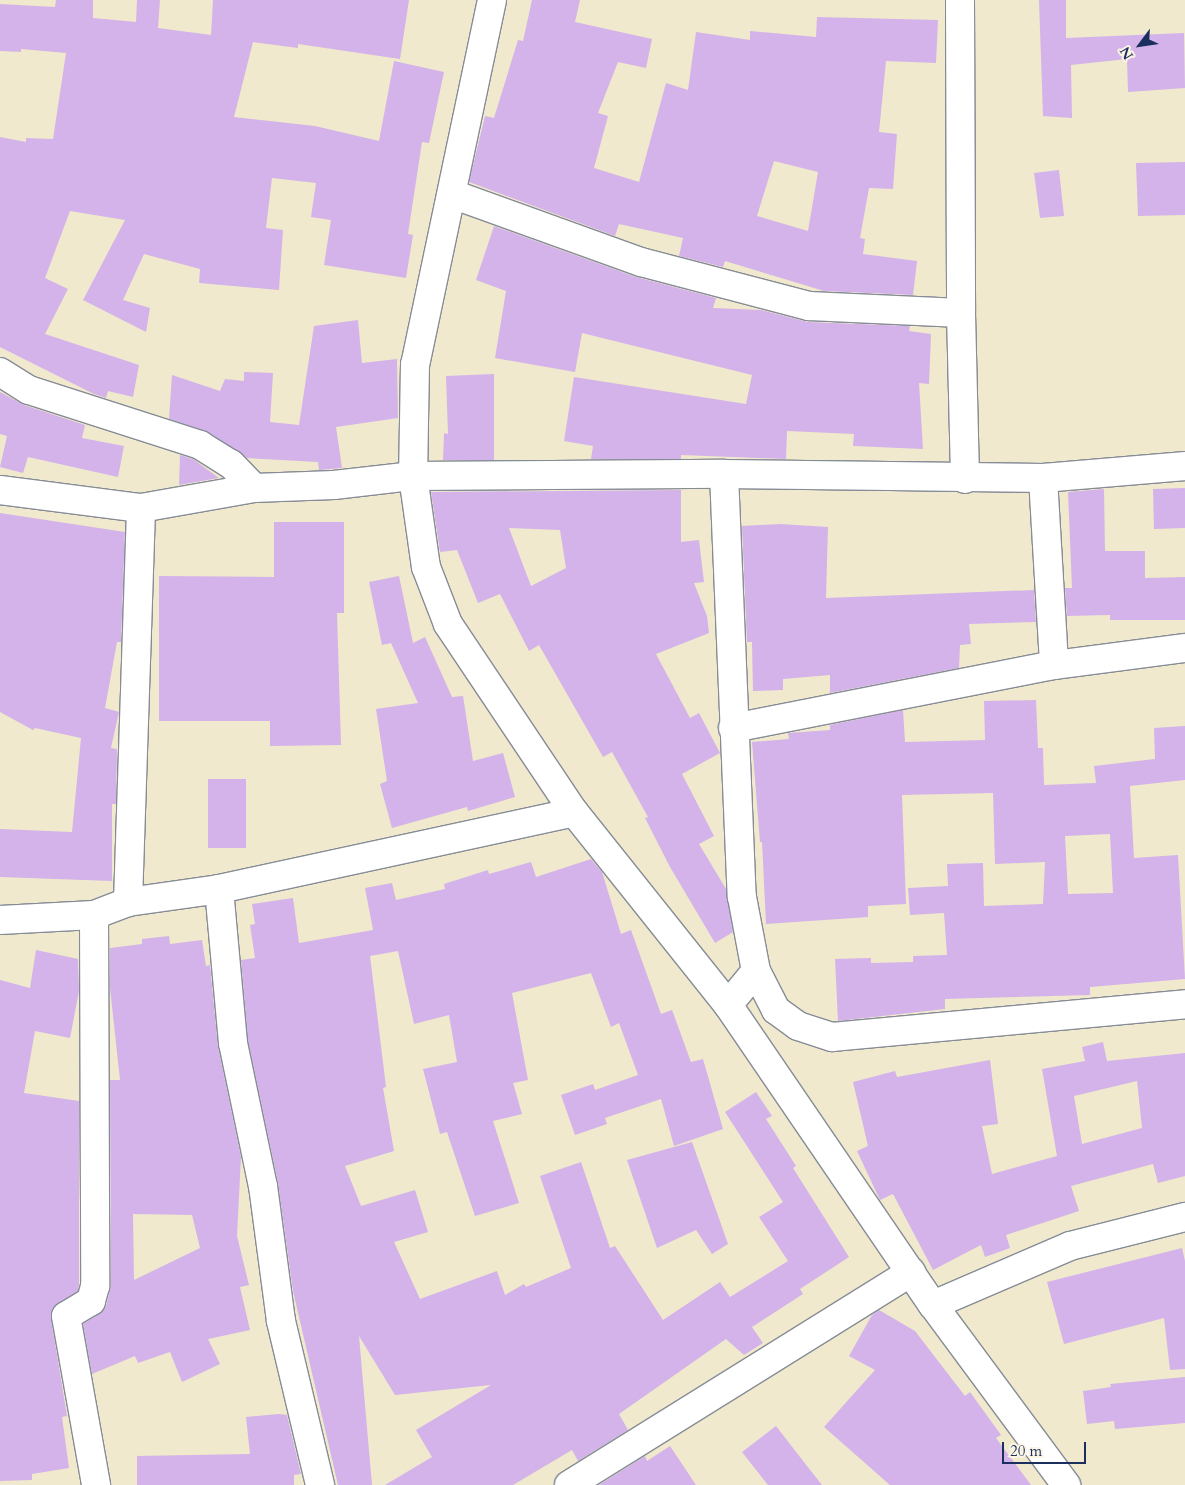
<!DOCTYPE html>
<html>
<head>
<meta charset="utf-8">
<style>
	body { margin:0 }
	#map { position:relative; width:1185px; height:1485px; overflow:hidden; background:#f0e9cd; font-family:Cardo,serif }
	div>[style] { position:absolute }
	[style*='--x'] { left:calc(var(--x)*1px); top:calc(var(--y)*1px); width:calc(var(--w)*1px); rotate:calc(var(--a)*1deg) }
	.building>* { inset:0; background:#d3b3e9 }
	.roads { filter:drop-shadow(1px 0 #868c96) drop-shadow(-1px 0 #868c96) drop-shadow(0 1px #868c96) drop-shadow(0 -1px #868c96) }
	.minor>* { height:28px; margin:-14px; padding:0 14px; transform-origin:14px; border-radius:14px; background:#fff }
	.tertiary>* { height:28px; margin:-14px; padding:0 14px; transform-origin:14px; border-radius:14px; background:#fff }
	span { translate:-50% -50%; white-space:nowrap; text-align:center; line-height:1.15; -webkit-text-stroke:5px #fcf5e5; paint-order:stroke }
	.north { position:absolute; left:1115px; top:20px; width:50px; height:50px; -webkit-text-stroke:4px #fcf5e5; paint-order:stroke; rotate:239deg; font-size:14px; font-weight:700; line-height:20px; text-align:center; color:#1b2f5e }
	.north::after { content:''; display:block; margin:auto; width:18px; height:22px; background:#1b2f5e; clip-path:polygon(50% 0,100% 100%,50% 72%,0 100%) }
	.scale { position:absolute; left:1002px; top:1442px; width:84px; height:22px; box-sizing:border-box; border:2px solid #1b2f5e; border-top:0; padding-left:6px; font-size:15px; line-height:18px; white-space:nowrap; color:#1b2f5e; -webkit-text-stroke:4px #fcf5e5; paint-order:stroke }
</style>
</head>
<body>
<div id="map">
	<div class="building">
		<div style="clip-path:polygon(56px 0,93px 0,93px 18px,136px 22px,137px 0,160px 0,158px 28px,211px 35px,213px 0,409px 0,400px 59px,298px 44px,298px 48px,253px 42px,234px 117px,315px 126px,379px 141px,394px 61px,444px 72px,429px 143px,422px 142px,408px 234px,413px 235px,406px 278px,324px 265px,331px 220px,311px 217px,316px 183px,272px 178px,266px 228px,283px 230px,279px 290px,199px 283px,200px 269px,144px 254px,123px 300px,150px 308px,146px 332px,83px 300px,125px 220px,70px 211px,45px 278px,68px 289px,45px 334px,139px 365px,133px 397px,108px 391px,106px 398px,94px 394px,0 347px,0 137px,26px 142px,26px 138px,53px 139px,66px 53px,21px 49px,21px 52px,0 51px,0 4px,55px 7px)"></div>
		<div style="clip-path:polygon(evenodd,532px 0,580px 0,575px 22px,652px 39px,646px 68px,618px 62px,598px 113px,608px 116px,594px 168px,639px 182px,666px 83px,688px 90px,696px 32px,750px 40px,750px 31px,816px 37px,817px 17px,938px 20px,936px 63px,886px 61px,879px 132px,897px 134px,893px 189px,869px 188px,860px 238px,865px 239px,863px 254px,917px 261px,913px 295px,824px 291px,725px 261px,723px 267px,679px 256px,683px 238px,619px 224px,615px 236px,469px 182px,485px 116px,494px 118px,518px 40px,523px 41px,532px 0,774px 161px,818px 172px,808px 231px,757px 216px,774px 161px)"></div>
		<div style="clip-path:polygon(1039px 0,1066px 0,1066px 38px,1184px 33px,1185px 88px,1128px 92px,1127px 59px,1071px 65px,1072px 118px,1043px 116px)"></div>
		<div style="clip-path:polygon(1185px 162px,1185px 215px,1138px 216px,1136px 163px)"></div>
		<div style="clip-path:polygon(1059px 170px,1064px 216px,1040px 218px,1034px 173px)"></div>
		<div style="clip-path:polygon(494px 226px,636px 277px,716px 298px,713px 308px,761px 310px,808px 322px,910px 326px,909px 331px,931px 334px,929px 384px,919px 383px,923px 449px,853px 446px,854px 434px,787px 431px,786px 459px,681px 455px,681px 459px,591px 459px,593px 446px,564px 441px,574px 377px,746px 404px,752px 375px,582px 333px,575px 372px,495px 358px,506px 291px,476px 280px)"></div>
		<div style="clip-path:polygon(358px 320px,362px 363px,397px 359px,398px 418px,336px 427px,342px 468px,319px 470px,318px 462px,247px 458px,208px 432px,169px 419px,172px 375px,220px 391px,225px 379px,244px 381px,244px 372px,273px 373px,270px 422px,299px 425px,314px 326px)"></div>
		<div style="clip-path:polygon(494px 374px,494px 460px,443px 460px,444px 433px,448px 434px,446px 376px)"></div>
		<div style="clip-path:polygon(0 392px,24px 405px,85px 425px,82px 438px,124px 446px,118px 477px,28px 457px,23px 473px,0 467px,7px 436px,0 434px)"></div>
		<div style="clip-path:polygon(180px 455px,193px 459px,219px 478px,179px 485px)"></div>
		<div style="clip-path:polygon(1185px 488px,1185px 528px,1154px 529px,1153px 489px)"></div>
		<div style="clip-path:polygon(1104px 489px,1105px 551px,1145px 551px,1145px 578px,1185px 577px,1185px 620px,1110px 620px,1110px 615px,1067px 616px,1065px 588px,1072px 588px,1068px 492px)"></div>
		<div style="clip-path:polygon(evenodd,681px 490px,681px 542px,699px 540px,704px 582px,694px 583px,707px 616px,709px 633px,656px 654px,690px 718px,699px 713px,720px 753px,682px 774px,714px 836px,699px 844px,726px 889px,733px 932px,715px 943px,670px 867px,645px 818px,648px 817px,612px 752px,603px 757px,539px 645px,529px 651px,500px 594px,478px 603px,457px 550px,440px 552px,431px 492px,681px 490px,509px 528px,560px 530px,566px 568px,531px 586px,509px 528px)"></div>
		<div style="clip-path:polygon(0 513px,125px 532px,121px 642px,117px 642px,105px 708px,119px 712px,111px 748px,117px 749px,116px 804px,112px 804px,112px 881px,0 877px,0 829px,72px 832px,81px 738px,35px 728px,33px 730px,0 712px)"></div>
		<div style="clip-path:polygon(274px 522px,344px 522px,344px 613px,337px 613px,341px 745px,270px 746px,270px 721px,159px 721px,159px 576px,274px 577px)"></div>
		<div style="clip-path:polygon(780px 524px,828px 527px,826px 598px,1034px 590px,1036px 622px,969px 624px,971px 644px,960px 645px,959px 668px,830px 693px,830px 675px,783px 679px,783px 690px,753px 691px,752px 642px,747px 642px,742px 526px)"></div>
		<div style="clip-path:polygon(399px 576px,413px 643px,425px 637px,452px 697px,463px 696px,473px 761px,503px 753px,515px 797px,468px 811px,467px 807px,392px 828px,380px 784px,387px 781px,376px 709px,418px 703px,391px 643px,382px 645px,369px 582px)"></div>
		<div style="clip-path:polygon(evenodd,1036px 700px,1038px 748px,1043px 748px,1044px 785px,1096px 783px,1094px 766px,1155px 759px,1154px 728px,1185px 726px,1185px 780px,1130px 786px,1134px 858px,1178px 855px,1185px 979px,1090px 987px,1090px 995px,945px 999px,945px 1009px,838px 1021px,835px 959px,871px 958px,871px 963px,913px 962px,913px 956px,947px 955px,944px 913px,910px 915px,908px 888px,948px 886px,947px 864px,983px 863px,984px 906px,1043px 904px,1045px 862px,995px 864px,993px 793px,902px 795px,906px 904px,868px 906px,868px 917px,766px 924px,762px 842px,760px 842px,752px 742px,789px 739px,788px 733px,830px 730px,830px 725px,903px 710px,905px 742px,985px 740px,984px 701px,1036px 700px,1110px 834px,1113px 893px,1068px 894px,1065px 836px,1110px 834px)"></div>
		<div style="clip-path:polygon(208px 779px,246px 779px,246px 848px,208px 848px)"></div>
		<div style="clip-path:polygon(591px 859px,602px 872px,621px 934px,631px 930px,661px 1014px,672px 1010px,691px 1062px,703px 1059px,723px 1129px,674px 1146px,661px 1099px,605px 1118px,607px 1124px,575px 1135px,561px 1095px,593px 1084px,595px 1090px,638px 1075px,619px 1023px,611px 1027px,591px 973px,512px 993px,528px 1080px,513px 1083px,522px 1114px,493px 1121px,519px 1203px,475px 1216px,447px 1132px,440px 1134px,423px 1069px,457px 1062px,449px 1015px,414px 1024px,398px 951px,370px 956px,386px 1087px,383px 1088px,394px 1151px,345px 1166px,361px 1206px,415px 1190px,428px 1232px,394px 1242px,420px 1299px,497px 1271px,505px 1295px,524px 1284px,526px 1287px,571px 1268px,540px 1176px,581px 1162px,610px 1248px,615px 1246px,663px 1320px,720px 1282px,730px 1297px,788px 1261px,759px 1217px,783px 1202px,725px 1112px,756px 1092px,772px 1116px,766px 1119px,796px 1166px,793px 1168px,849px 1257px,800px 1289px,803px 1294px,752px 1327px,763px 1343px,744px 1355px,726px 1339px,619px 1414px,628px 1430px,578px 1461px,572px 1450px,513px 1485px,385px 1485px,432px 1457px,416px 1430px,491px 1385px,395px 1395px,359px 1336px,372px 1485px,338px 1485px,293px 1291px,278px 1183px,248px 1041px,241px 960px,255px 958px,250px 925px,255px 924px,252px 904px,293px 898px,299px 943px,373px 930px,365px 888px,392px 883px,396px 900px,445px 889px,444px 884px,488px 870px,489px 874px,531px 862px,536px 877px)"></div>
		<div style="clip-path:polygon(evenodd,169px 936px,170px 944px,202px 940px,206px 966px,210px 965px,218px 1046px,241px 1157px,237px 1236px,249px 1285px,240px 1287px,250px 1330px,208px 1339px,220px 1364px,182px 1382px,170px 1352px,138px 1363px,135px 1356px,92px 1374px,83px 1324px,99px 1314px,106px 1306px,111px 1286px,110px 1080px,120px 1080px,110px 988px,110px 948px,142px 944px,142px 939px,169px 936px,133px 1214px,192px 1215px,200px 1248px,134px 1280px,133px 1214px)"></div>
		<div style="clip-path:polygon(36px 950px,78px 959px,79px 991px,70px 1038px,35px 1031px,24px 1093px,79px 1101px,79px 1284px,78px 1291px,52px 1309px,51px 1318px,67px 1416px,62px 1417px,69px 1468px,32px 1474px,32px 1480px,0 1481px,0 980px,30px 988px)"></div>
		<div style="clip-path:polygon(evenodd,1103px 1042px,1107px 1061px,1185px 1053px,1185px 1176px,1158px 1183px,1153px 1164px,1071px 1186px,1079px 1211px,1006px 1235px,1010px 1248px,985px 1257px,981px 1245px,933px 1270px,893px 1194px,880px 1200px,857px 1151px,868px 1146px,853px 1082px,895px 1071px,897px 1077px,990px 1060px,998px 1124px,982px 1126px,992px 1174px,1057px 1156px,1042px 1069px,1085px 1061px,1082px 1047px,1103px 1042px,1137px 1081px,1142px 1128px,1082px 1144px,1074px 1096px,1137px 1081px)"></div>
		<div style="clip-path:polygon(692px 1142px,728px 1244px,712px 1254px,696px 1230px,657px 1248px,627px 1160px)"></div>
		<div style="clip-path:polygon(1182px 1248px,1185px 1261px,1185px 1369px,1170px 1370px,1164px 1318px,1064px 1344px,1047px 1282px)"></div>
		<div style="clip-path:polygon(879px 1310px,915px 1331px,965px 1396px,970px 1392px,1001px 1435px,996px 1438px,1031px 1485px,890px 1485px,824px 1427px,875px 1370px,849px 1356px,872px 1315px)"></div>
		<div style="clip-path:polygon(1185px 1377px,1185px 1423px,1115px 1429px,1114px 1421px,1087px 1424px,1083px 1391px,1111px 1387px,1110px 1384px)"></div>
		<div style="clip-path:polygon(279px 1414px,287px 1415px,301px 1474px,294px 1475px,294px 1485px,137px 1485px,137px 1456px,250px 1454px,246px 1417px)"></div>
		<div style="clip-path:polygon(776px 1426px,807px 1466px,822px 1485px,768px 1485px,742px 1452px)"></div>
		<div style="clip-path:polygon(670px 1446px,696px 1485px,599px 1485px,645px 1456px,647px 1461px)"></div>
	</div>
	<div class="roads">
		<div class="minor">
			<div style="--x:960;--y:0;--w:313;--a:89.8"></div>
			<div style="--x:961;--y:313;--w:166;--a:88.6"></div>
			<div style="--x:452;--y:194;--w:201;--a:19.8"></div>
			<div style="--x:641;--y:262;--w:174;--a:14.7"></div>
			<div style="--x:809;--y:306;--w:152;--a:2.6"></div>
			<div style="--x:0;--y:372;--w:34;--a:32"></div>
			<div style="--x:29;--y:390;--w:180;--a:17.8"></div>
			<div style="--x:200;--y:445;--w:36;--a:32"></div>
			<div style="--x:231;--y:464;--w:33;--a:46"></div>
			<div style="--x:724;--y:474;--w:423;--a:87.6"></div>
			<div style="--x:742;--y:897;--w:75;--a:79.3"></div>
			<div style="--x:756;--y:971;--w:44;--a:129.5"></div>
			<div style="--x:413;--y:476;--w:311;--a:-0.4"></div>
			<div style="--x:724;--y:474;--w:319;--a:0.7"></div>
			<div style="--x:1043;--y:478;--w:143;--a:-4.8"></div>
			<div style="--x:1043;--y:478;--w:187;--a:86.6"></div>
			<div style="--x:733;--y:728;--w:327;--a:-11.1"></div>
			<div style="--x:1054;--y:665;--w:132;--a:-7.4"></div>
			<div style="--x:219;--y:889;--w:155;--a:84.8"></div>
			<div style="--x:233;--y:1043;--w:146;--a:78.2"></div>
			<div style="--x:263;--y:1186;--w:136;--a:82.4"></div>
			<div style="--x:281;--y:1321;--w:169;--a:76.6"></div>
			<div style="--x:128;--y:902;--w:394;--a:-88.1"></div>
			<div style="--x:94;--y:915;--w:371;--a:89.8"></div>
			<div style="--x:95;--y:1286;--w:16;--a:105"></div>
			<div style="--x:91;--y:1301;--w:29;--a:149"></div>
			<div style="--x:66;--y:1316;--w:172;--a:79.9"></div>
			<div style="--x:0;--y:920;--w:94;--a:-3"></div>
			<div style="--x:94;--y:915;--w:36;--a:-21"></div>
			<div style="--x:128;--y:902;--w:92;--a:-8.1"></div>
			<div style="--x:219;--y:889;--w:363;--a:-12.2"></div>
			<div style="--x:756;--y:971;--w:44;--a:62.9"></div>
			<div style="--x:776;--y:1010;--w:27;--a:36"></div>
			<div style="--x:798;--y:1026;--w:36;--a:18"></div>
			<div style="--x:832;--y:1037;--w:355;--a:-5.3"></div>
			<div style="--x:933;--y:1305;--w:149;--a:-23.3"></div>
			<div style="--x:1070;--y:1246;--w:119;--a:-14.2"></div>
			<div style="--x:569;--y:1485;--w:403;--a:-31.9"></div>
		</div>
		<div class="tertiary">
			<div style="--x:492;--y:0;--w:372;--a:101.9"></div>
			<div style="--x:415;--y:364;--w:112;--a:91"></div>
			<div style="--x:413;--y:476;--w:92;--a:81.9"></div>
			<div style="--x:426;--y:567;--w:61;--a:68.9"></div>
			<div style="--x:448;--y:624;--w:226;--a:56.2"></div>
			<div style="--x:574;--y:812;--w:247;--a:51.4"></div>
			<div style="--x:728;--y:1005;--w:363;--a:55.7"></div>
			<div style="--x:933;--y:1305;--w:224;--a:53.5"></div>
			<div style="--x:0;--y:490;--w:142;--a:7.3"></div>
			<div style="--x:141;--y:508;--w:115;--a:-10"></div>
			<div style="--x:254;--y:488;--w:80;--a:-2.1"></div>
			<div style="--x:334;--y:485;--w:80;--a:-6.5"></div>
		</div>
	</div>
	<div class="north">N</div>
	<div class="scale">20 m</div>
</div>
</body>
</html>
